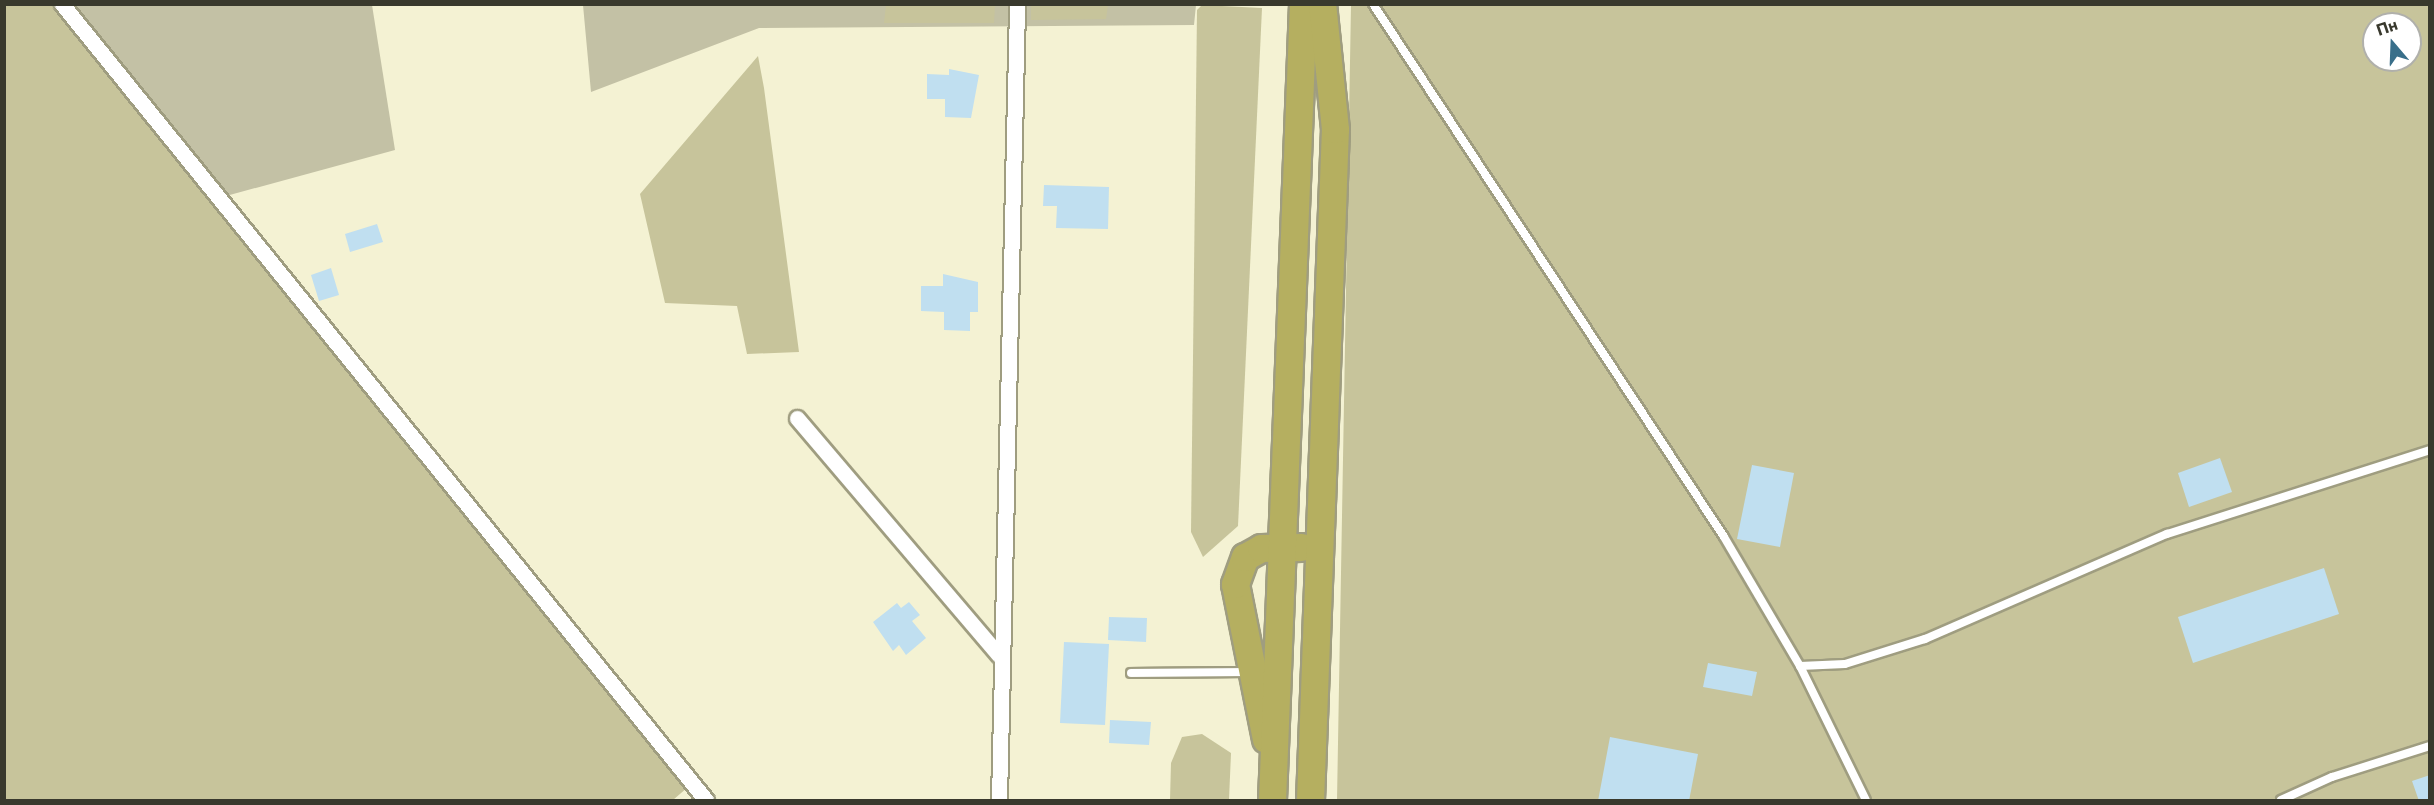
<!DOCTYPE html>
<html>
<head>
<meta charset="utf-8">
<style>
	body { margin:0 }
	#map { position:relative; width:2434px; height:805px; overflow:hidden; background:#f4f2d3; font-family:Commissioner,sans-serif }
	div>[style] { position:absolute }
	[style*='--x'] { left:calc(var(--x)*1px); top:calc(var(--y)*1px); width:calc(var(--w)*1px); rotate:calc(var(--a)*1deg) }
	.green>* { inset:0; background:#c3c1a5 }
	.forest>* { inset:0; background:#c7c49b }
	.building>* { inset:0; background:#c0dff0 }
	.roads { filter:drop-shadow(2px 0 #9f9d80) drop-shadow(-2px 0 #9f9d80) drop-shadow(0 2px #9f9d80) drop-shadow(0 -2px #9f9d80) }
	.lane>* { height:8px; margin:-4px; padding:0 4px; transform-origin:4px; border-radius:4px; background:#fff }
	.street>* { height:15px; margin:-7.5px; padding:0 7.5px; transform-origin:7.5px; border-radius:7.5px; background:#fff }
	.highway>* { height:27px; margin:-13.5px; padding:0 13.5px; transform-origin:13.5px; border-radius:13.5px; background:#b5af60 }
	span { translate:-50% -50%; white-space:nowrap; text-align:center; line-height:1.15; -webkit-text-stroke:6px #fff; paint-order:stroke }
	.frame { position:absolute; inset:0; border:6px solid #39392d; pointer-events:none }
	.north { position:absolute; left:2362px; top:12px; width:60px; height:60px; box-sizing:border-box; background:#fff; border:2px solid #b0b0ab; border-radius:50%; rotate:341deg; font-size:16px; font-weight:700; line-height:24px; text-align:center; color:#39392d }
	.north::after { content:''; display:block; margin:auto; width:21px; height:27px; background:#396f8a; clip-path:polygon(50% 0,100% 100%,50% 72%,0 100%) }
</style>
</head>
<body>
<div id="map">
	<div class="green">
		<div style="clip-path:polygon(70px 5px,372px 5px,395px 150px,226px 196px)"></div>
		<div style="clip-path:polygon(583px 5px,1196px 5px,1194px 25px,759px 28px,591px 92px)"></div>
	</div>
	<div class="forest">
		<div style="clip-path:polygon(5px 5px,56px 5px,688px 787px,673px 800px,5px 800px)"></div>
		<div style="clip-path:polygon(886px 5px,995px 5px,994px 23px,884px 23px)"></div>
		<div style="clip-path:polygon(1031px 5px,1031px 4px,1108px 5px,1106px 19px,1031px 20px)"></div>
		<div style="clip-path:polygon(1202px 5px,1262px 8px,1238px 526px,1203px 557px,1191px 532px,1197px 10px)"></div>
		<div style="clip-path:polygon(evenodd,1351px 5px,2429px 5px,2429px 800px,1337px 800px,1351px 5px,2374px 24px,2410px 24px,2410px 60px,2374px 60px,2374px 24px)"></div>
		<div style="clip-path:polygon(758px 56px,764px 88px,799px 352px,747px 354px,737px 306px,665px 303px,640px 194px)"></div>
		<div style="clip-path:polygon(1202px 734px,1231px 753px,1229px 800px,1170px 800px,1171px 763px,1182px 737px)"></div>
	</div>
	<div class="building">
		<div style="clip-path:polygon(949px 69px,979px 75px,971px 118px,945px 117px,945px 99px,927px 99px,927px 74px,949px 75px)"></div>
		<div style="clip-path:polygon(1044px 185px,1109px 187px,1108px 229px,1056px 228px,1057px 206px,1043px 206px)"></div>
		<div style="clip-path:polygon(377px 224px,383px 242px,350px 252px,345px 234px)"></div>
		<div style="clip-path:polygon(331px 268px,339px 295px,319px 301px,311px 275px)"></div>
		<div style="clip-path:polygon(943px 274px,978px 282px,978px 312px,970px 312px,970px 331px,944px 330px,944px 312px,921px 311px,921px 286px,943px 286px)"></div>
		<div style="clip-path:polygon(2220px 458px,2232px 492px,2189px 507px,2178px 473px)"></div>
		<div style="clip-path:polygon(1752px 465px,1794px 473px,1780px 547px,1737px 539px)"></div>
		<div style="clip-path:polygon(2324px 568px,2339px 614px,2193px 663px,2178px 617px)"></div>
		<div style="clip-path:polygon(909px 602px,920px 615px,912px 621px,926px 638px,906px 655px,899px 645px,893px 651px,873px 622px,897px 603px,901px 608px)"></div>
		<div style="clip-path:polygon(1109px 617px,1147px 618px,1146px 642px,1108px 640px)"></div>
		<div style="clip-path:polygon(1064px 642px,1109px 644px,1105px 725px,1060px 723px)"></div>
		<div style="clip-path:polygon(1708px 663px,1757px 672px,1752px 696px,1703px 687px)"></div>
		<div style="clip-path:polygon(1110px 720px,1151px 722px,1149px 745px,1109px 743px)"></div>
		<div style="clip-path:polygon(1610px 737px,1698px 754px,1689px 801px,1598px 801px)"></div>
		<div style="clip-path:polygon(2430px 775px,2430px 801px,2419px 801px,2412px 781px)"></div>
	</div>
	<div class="roads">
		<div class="lane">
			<div style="--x:1373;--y:4;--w:638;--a:56.63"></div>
			<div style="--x:1724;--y:537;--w:150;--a:59.5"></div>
			<div style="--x:1800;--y:666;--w:149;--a:63.8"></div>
			<div style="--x:1800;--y:666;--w:45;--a:-2.5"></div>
			<div style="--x:1845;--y:664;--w:84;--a:-17.4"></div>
			<div style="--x:1925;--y:639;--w:264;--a:-23.5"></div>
			<div style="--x:2167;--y:534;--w:276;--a:-17.7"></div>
			<div style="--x:1131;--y:673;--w:115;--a:-0.5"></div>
			<div style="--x:2281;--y:800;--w:56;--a:-24.3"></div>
			<div style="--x:2332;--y:777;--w:103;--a:-17.6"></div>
		</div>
		<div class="street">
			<div style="--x:62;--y:4;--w:1024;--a:51.03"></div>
			<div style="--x:797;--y:418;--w:311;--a:49.6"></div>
			<div style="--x:999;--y:800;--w:796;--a:-88.7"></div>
		</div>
		<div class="highway">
			<div style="--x:1266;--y:739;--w:158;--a:-101.3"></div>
			<div style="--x:1235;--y:584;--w:29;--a:-70"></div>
			<div style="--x:1245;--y:557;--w:18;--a:-29"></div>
			<div style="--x:1261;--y:548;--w:40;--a:-1.4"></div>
			<div style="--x:1272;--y:800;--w:797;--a:-87.77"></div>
			<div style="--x:1310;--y:800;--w:671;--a:-87.87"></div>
			<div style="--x:1335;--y:129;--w:126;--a:-95.9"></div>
		</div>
	</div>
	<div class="frame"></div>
	<div class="north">Пн</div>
</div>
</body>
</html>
